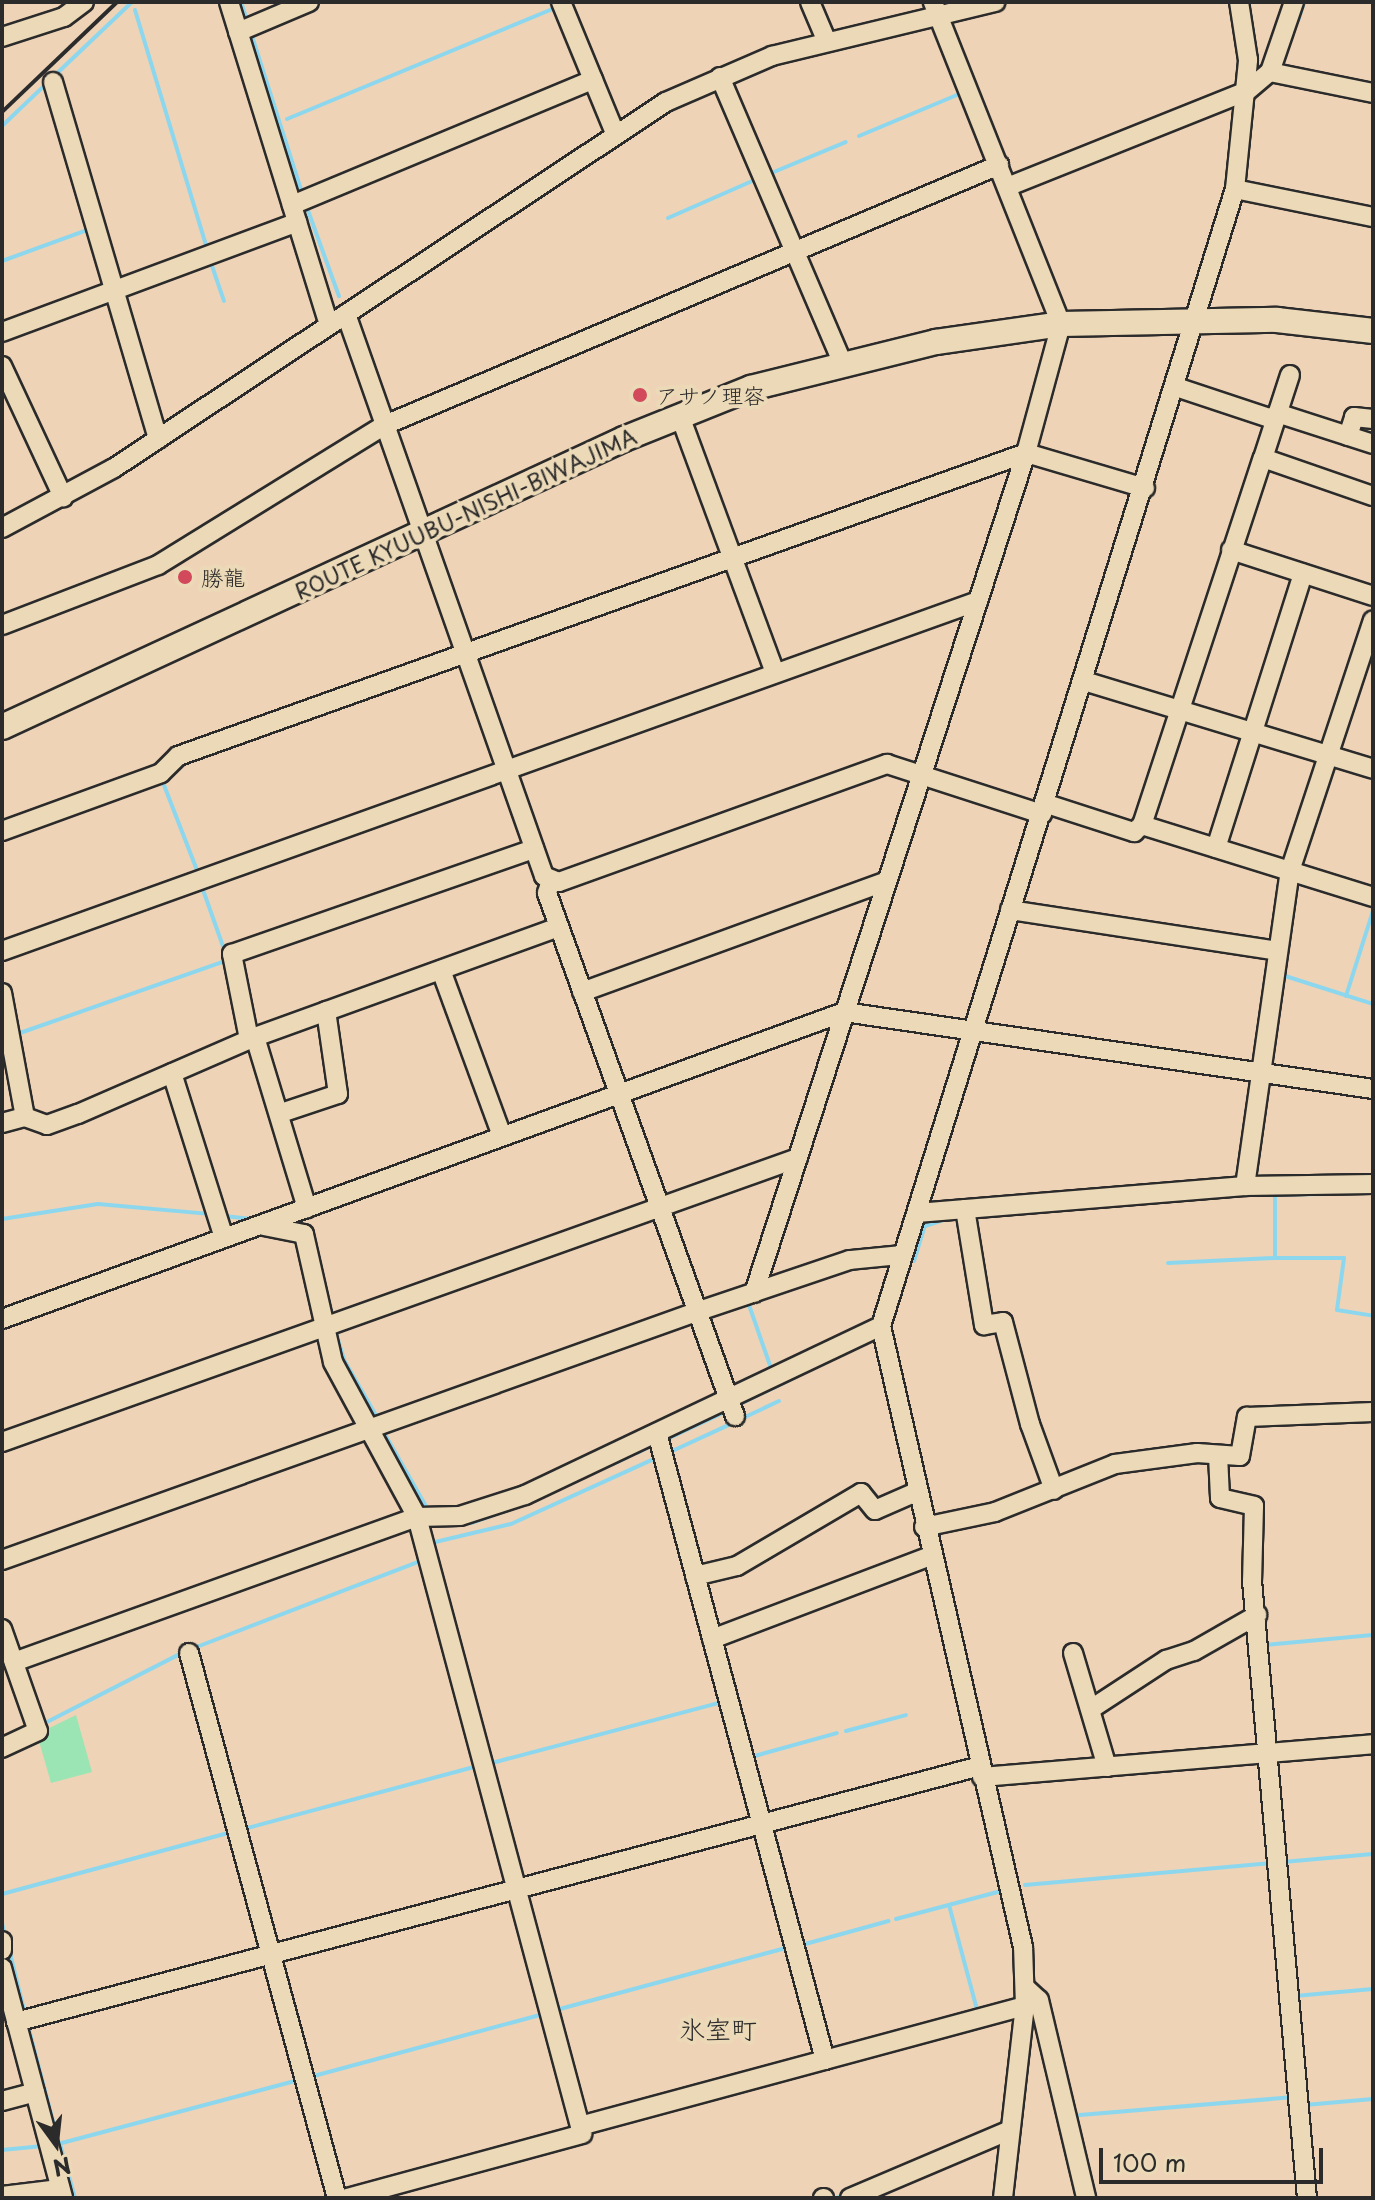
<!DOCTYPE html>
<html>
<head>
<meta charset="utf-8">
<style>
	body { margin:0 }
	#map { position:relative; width:1375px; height:2200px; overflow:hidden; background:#eed3b6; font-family:"Playpen Sans","Klee One",sans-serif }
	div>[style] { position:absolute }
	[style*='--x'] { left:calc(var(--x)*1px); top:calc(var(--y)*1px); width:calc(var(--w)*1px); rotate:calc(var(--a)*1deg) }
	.green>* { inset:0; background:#9be5b4 }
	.stream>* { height:4px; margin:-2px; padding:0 2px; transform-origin:2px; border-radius:2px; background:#8dd7ee }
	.roads { filter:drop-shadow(2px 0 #2b2b2b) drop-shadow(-2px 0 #2b2b2b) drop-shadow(0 2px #2b2b2b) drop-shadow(0 -2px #2b2b2b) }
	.minor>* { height:18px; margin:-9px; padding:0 9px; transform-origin:9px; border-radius:9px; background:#ecd9b7 }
	.major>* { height:24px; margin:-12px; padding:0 12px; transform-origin:12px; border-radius:12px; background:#ecd9b7 }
	.rail>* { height:4px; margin:-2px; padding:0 2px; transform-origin:2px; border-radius:2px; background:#2b2b2b }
	.dots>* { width:22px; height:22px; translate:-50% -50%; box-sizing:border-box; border:4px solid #ecd9b7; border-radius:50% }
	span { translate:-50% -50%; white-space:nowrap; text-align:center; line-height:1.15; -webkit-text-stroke:8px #ecd9b7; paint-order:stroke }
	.poi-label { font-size:22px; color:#2b2b2b }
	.left { translate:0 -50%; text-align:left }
	.street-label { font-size:22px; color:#2b2b2b }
	.quarter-label { font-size:26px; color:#2b2b2b }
	.frame { position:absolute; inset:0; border:4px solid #2b2b2b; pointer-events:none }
	.north { position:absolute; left:16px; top:2104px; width:80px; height:80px; -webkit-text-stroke:6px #ecd9b7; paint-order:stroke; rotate:165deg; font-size:22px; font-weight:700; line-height:32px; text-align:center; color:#2b2b2b }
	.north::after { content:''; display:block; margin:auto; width:28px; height:36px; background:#2b2b2b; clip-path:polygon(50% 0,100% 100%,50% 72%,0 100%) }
	.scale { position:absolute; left:1099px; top:2148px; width:224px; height:36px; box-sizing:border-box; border:4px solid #2b2b2b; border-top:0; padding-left:10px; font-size:24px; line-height:28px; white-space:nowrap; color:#2b2b2b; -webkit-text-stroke:6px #ecd9b7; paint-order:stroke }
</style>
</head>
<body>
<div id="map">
	<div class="green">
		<div style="clip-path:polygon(76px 1715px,92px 1772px,51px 1783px,37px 1734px)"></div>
	</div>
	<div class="stream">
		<div style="--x:241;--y:2;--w:19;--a:72"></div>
		<div style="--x:135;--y:10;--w:249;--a:73.2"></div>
		<div style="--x:1298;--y:21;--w:20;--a:-72"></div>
		<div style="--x:251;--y:33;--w:165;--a:72.3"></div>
		<div style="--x:52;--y:78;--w:110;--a:-43.5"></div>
		<div style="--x:287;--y:119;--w:292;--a:-22.5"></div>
		<div style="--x:2;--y:126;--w:61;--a:-43.7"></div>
		<div style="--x:859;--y:136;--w:112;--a:-22.7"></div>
		<div style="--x:769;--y:174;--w:83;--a:-22.6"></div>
		<div style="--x:306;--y:205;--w:97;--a:70.1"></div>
		<div style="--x:668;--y:218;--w:97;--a:-23.7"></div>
		<div style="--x:2;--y:261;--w:94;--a:-20"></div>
		<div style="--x:211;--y:263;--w:40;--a:71.1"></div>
		<div style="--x:162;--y:780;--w:100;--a:68.8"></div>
		<div style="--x:202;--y:887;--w:69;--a:70.5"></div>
		<div style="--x:1282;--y:975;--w:96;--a:17.7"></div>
		<div style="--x:1346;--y:996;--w:89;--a:-72.4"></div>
		<div style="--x:17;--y:1034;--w:221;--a:-19.3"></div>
		<div style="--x:1240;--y:1195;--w:87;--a:-0.7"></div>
		<div style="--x:1275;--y:1195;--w:63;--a:90"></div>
		<div style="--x:1275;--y:1258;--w:69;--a:0"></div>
		<div style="--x:1344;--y:1258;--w:52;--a:97.7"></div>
		<div style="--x:1337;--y:1310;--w:36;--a:9"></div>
		<div style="--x:224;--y:1216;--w:30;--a:6"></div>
		<div style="--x:2;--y:1219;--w:97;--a:-8.9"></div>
		<div style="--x:98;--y:1204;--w:111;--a:5.1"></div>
		<div style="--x:311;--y:1231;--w:87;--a:76"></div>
		<div style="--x:914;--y:1261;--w:37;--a:-73"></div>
		<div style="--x:925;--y:1226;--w:20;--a:-18"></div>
		<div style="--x:1168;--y:1263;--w:107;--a:-2.7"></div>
		<div style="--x:749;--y:1305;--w:70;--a:70.8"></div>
		<div style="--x:335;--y:1330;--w:31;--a:73"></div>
		<div style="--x:344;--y:1360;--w:68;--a:60"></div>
		<div style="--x:738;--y:1405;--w:96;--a:-26"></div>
		<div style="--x:741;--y:1419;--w:42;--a:-25.3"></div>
		<div style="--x:383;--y:1431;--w:91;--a:60.3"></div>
		<div style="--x:665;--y:1440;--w:68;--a:-25.1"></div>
		<div style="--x:670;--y:1452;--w:69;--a:-24.7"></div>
		<div style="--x:637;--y:1453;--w:18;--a:-27"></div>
		<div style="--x:572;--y:1482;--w:61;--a:-24.1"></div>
		<div style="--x:437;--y:1524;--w:34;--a:-2"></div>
		<div style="--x:471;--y:1523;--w:56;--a:-19.7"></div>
		<div style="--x:431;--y:1543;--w:82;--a:-13.4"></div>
		<div style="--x:511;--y:1524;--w:162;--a:-24.5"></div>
		<div style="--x:1265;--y:1645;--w:108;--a:-5.3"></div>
		<div style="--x:194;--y:1648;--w:243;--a:-21"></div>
		<div style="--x:45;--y:1723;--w:154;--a:-27.1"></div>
		<div style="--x:846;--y:1731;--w:62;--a:-14.9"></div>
		<div style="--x:751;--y:1757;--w:89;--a:-15.6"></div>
		<div style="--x:488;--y:1764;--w:242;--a:-14.8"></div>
		<div style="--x:244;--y:1829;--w:242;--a:-15.1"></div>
		<div style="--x:1283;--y:1862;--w:90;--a:-5.1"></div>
		<div style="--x:1025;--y:1885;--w:249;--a:-5.1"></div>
		<div style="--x:2;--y:1894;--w:238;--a:-15.1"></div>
		<div style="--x:949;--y:1905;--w:112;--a:75"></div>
		<div style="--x:896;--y:1919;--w:109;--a:-14.9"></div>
		<div style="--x:2;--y:1923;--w:14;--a:78"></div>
		<div style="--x:798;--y:1946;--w:94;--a:-15.4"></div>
		<div style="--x:9;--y:1949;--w:67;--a:76.2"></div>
		<div style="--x:1295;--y:1996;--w:78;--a:-5.1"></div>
		<div style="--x:556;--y:2010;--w:242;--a:-15.1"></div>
		<div style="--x:28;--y:2026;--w:122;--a:75.3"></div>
		<div style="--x:310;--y:2077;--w:242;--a:-15.1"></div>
		<div style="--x:1305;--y:2105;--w:68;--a:-5"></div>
		<div style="--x:1080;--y:2115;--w:214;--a:-4.8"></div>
		<div style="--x:58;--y:2144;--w:248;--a:-14.9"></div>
		<div style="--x:60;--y:2144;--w:56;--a:74.5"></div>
		<div style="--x:2;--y:2150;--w:41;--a:-5.6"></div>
		<div style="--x:836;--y:2198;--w:11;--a:-22"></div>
	</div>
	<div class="roads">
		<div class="minor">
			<div style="--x:229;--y:2;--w:338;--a:72.8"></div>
			<div style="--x:561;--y:2;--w:142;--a:67.6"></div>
			<div style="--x:810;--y:2;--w:43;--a:67"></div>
			<div style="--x:238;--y:32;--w:77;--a:-22.9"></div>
			<div style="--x:2;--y:37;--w:65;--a:-17.9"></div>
			<div style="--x:64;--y:17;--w:25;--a:-37"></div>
			<div style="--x:1270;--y:72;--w:105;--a:11.5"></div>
			<div style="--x:720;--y:77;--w:310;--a:66.8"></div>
			<div style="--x:53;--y:82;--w:372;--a:73.6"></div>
			<div style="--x:1007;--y:187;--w:258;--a:-21.8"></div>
			<div style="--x:1247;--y:91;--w:30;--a:-40"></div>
			<div style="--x:1270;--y:72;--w:74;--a:-71.1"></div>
			<div style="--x:1235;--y:189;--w:141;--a:11.5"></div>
			<div style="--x:292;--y:205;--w:326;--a:-22.6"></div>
			<div style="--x:346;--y:314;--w:596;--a:70.59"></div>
			<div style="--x:544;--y:876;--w:16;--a:22"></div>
			<div style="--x:559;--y:882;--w:349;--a:-19.8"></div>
			<div style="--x:887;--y:764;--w:163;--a:17.9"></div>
			<div style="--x:2;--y:332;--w:315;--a:-20.4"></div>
			<div style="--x:2;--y:366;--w:145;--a:65"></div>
			<div style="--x:1290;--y:375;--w:87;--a:108"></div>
			<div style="--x:1263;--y:458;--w:116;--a:19.1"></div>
			<div style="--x:1176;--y:387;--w:104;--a:18.4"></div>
			<div style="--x:1277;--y:413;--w:101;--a:17.9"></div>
			<div style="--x:680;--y:416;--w:274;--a:69.7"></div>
			<div style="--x:1348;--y:436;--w:20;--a:-72"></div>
			<div style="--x:1354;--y:417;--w:19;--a:6"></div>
			<div style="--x:2;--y:528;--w:127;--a:-28.2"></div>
			<div style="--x:114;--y:468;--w:662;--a:-33.55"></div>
			<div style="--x:666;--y:102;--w:116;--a:-23.5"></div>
			<div style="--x:772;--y:56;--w:230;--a:-13.6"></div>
			<div style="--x:1231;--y:550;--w:149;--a:17.9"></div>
			<div style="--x:2;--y:625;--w:167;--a:-21"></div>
			<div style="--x:158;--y:565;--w:267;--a:-31.7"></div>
			<div style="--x:385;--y:425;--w:667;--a:-22.95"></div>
			<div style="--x:1084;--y:681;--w:302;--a:16.9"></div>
			<div style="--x:1044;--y:803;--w:95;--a:17.9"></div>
			<div style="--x:1134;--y:832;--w:11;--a:-41"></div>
			<div style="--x:1142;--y:825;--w:242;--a:17.3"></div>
			<div style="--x:1142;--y:825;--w:386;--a:-71.8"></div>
			<div style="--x:2;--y:831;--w:169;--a:-20"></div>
			<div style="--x:161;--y:773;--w:24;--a:-45"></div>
			<div style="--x:178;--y:756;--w:901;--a:-19.66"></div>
			<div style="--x:1026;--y:453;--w:124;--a:16.4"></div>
			<div style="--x:1216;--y:848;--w:288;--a:-72.4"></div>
			<div style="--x:551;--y:880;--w:14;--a:107"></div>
			<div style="--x:547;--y:893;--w:556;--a:70.23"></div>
			<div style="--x:1010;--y:910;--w:270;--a:8.7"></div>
			<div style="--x:2;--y:951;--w:1037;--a:-19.73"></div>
			<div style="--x:441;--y:970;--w:177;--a:69.8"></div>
			<div style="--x:582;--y:992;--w:322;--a:-20"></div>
			<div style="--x:2;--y:993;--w:126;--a:79.5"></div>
			<div style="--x:255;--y:1037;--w:179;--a:73.1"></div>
			<div style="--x:249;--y:1039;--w:87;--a:-101.3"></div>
			<div style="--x:232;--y:954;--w:320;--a:-19.2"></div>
			<div style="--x:172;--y:1073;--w:173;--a:72.5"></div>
			<div style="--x:281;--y:1113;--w:60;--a:-18.4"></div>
			<div style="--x:338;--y:1094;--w:84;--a:-98.2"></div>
			<div style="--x:2;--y:1123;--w:24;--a:-15"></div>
			<div style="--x:25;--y:1117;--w:23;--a:20"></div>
			<div style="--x:47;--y:1125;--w:33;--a:-20"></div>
			<div style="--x:78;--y:1114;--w:193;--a:-23.5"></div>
			<div style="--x:255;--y:1037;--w:323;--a:-19.9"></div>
			<div style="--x:1245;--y:1186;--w:318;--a:-81.9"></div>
			<div style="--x:1290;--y:871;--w:264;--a:-71.7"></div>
			<div style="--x:965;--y:1209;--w:118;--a:80.7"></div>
			<div style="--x:984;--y:1325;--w:19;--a:-9"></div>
			<div style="--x:1003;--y:1322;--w:106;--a:75.2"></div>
			<div style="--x:1030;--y:1424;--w:70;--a:70"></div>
			<div style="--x:917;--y:1213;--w:329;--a:-4.7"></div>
			<div style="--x:1245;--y:1186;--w:128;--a:-0.9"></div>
			<div style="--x:754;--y:1293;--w:883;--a:-72.06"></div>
			<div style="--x:1026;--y:453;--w:134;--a:-74.8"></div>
			<div style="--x:1061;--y:324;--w:347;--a:-111.7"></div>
			<div style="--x:2;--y:1319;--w:896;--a:-20.03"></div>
			<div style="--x:844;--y:1012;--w:535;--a:8.28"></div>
			<div style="--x:881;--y:1326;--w:394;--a:154.6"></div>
			<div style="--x:525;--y:1495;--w:68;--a:162.1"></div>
			<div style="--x:460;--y:1516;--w:43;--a:178.7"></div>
			<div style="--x:417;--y:1517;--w:630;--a:75.02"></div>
			<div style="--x:580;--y:2126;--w:461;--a:-15.1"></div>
			<div style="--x:657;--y:1433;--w:649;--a:75"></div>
			<div style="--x:2;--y:1442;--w:845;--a:-19.64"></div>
			<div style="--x:1218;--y:1455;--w:43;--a:87.3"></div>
			<div style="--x:1220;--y:1498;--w:35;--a:13"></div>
			<div style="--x:1254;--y:1506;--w:75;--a:91.5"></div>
			<div style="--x:1252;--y:1581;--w:619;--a:84.91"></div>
			<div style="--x:924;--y:1527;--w:73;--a:-11.9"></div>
			<div style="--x:995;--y:1512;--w:129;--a:-21.8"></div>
			<div style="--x:1115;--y:1464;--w:83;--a:-7.6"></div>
			<div style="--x:1197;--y:1453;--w:43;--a:4"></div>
			<div style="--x:1240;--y:1456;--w:40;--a:-80"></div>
			<div style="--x:1247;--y:1417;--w:126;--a:-2.3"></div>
			<div style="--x:2;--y:1560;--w:740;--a:-19.66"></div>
			<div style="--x:699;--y:1311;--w:159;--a:-18.7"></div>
			<div style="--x:850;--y:1260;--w:51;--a:-5.6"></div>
			<div style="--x:695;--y:1576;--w:43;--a:-13.4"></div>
			<div style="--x:737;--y:1566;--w:144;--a:-30.5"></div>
			<div style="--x:861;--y:1493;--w:22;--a:51"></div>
			<div style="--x:875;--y:1510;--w:45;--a:-23.7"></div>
			<div style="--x:2;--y:1629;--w:108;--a:70.6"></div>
			<div style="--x:38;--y:1731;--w:40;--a:155"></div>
			<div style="--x:712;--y:1639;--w:234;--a:-20.8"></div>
			<div style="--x:189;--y:1653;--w:565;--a:74.81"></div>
			<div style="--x:1073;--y:1653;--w:119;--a:73.4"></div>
			<div style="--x:14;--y:1662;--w:428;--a:-19.8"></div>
			<div style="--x:417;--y:1517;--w:176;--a:-118.5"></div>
			<div style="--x:333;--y:1362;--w:131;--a:-102.8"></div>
			<div style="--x:304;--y:1234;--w:41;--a:-168.7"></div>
			<div style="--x:1091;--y:1709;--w:90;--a:-33.2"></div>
			<div style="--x:1166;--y:1660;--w:29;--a:-18"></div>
			<div style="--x:1194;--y:1651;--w:73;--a:-29.7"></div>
			<div style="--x:982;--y:1777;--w:392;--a:-4.8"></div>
			<div style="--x:2;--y:1941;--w:9;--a:90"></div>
			<div style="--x:2;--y:1968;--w:238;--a:75.1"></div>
			<div style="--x:1027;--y:1989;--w:16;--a:43"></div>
			<div style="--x:1039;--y:2000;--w:204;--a:76.6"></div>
			<div style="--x:16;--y:2022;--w:997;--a:-14.87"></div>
			<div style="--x:2;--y:2101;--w:34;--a:-15"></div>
			<div style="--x:2;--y:2196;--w:58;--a:-6.9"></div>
			<div style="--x:347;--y:2198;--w:244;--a:-15.2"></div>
			<div style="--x:823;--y:2198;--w:1;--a:0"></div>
			<div style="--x:850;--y:2198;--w:174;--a:-23"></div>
			<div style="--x:1003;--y:2198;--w:193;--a:-83.5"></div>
			<div style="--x:1025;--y:2006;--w:59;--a:-91.9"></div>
			<div style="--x:1023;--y:1947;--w:637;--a:-102.88"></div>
			<div style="--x:881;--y:1326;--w:1191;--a:-72.71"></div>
			<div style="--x:1235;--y:189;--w:130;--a:-84.2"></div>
			<div style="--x:1248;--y:60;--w:59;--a:-98.8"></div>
		</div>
		<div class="major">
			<div style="--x:2;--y:727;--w:685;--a:-24.85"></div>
			<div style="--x:624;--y:439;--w:137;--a:-21.9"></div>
			<div style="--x:751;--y:388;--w:191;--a:-14"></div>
			<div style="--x:936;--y:342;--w:126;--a:-8.2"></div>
			<div style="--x:1061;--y:324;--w:216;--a:-1.1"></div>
			<div style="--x:1277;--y:320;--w:97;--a:6.5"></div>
		</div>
	</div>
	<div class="rail">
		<div style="--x:2;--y:112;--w:159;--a:-43.7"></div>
	</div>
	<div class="dots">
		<div style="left:640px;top:395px;background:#d1495b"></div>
		<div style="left:185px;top:577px;background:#d1495b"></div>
	</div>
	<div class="poi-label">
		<span class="left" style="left:656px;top:395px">アサノ理容</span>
		<span class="left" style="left:201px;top:577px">勝龍</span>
	</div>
	<div class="street-label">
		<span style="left:465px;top:513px;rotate:-25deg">ROUTE KYUUBU-NISHI-BIWAJIMA</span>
	</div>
	<div class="quarter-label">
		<span style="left:718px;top:2029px">氷室町</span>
	</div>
	<div class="frame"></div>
	<div class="north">N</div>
	<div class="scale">100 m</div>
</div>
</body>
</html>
